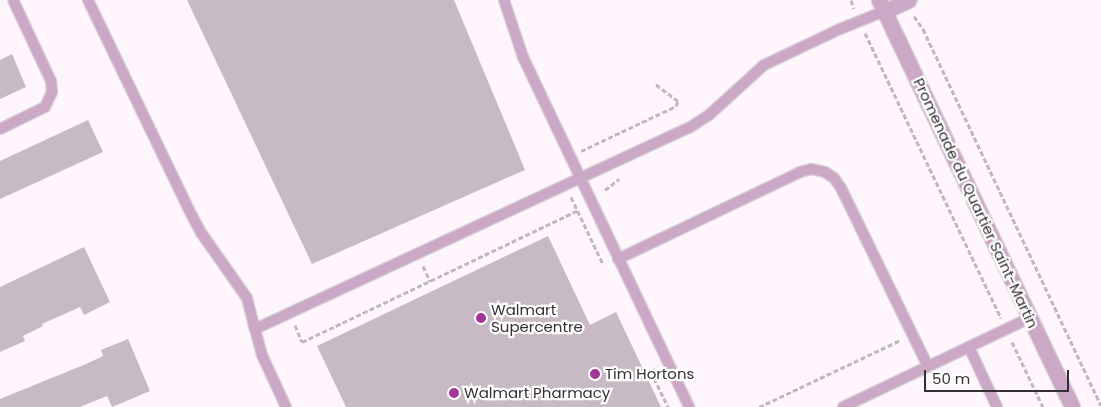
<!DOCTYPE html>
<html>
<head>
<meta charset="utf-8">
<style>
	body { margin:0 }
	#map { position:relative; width:1101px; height:407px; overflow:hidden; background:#fef6fc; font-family:Poppins,sans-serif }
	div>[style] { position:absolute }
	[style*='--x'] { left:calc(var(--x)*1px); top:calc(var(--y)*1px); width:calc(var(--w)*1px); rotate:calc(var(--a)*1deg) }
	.building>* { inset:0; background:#c7bac4 }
	.path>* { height:3px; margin-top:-1.5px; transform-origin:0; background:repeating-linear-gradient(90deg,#bfb8be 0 5px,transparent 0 7.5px) }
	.roads { filter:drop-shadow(1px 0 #dad2d8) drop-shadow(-1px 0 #dad2d8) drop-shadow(0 1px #dad2d8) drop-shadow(0 -1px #dad2d8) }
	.lane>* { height:10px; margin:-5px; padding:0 5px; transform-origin:5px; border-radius:5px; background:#cba8c5 }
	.street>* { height:15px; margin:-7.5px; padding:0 7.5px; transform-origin:7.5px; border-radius:7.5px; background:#cba8c5 }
	.dots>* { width:14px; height:14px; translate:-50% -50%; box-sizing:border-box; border:2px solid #fff; border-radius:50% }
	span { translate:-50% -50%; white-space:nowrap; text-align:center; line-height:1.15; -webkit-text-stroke:4.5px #fff; paint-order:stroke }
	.street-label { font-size:15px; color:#342f33 }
	.poi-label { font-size:15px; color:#342f33 }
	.left { translate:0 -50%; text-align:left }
	.scale { position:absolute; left:924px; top:370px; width:145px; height:22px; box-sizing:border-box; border:2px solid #342f33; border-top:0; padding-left:6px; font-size:15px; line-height:18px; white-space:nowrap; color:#342f33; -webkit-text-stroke:4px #fff; paint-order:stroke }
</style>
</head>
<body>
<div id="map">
	<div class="building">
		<div style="clip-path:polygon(187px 0,454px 0,525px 170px,312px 264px)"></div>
		<div style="clip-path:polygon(12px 54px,26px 87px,0 99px,0 60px)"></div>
		<div style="clip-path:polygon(88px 120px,103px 152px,0 199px,0 161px)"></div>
		<div style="clip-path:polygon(548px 236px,590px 325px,616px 312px,661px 407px,346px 407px,317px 346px)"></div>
		<div style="clip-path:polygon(84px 247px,110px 302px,84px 315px,80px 307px,42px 324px,43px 326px,23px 336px,25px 341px,0 352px,0 287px)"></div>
		<div style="clip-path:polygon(128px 339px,150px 391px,112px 407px,107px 396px,80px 407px,0 407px,0 399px,86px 364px,103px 356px,101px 350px)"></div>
	</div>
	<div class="path">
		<div style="--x:851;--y:0;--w:9;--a:72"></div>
		<div style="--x:914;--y:16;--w:16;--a:55"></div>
		<div style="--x:923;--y:29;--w:416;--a:64.7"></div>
		<div style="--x:865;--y:33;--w:316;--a:64.5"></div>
		<div style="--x:581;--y:151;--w:105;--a:-25.3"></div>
		<div style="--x:676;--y:106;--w:5;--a:-68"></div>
		<div style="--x:678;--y:101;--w:30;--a:-143"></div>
		<div style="--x:605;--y:190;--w:18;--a:-38"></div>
		<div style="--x:571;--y:197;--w:74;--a:64.5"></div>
		<div style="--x:423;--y:266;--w:17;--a:65"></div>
		<div style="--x:295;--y:325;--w:18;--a:68"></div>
		<div style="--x:302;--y:342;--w:305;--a:-25.5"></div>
		<div style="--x:1012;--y:342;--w:72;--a:64.5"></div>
		<div style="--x:653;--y:368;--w:10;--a:84"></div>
		<div style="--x:654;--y:378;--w:32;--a:64"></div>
		<div style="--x:759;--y:407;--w:157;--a:-25.3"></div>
	</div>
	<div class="roads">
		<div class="lane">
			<div style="--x:88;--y:0;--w:233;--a:64.3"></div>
			<div style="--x:189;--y:210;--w:27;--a:62"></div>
			<div style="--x:202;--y:234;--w:78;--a:54.9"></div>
			<div style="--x:247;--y:298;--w:32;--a:76"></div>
			<div style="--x:504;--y:0;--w:60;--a:71.6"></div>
			<div style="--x:523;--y:57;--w:387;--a:64.6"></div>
			<div style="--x:0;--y:129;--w:50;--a:-26.1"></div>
			<div style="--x:45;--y:107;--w:17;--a:-65"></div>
			<div style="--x:52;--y:92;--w:11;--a:-95"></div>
			<div style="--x:51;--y:81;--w:89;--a:-115.1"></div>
			<div style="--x:618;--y:259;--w:202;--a:-25.5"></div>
			<div style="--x:800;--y:172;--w:11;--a:-15"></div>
			<div style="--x:811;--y:169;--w:14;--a:12"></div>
			<div style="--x:825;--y:172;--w:11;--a:34"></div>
			<div style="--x:834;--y:178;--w:12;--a:55"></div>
			<div style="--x:841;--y:188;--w:198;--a:64"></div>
			<div style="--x:969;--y:347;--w:66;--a:65"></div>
			<div style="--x:286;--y:407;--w:57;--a:-114.8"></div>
			<div style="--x:262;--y:355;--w:27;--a:-105"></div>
			<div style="--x:255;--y:329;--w:478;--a:-24.9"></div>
			<div style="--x:689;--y:128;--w:24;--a:-33"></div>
			<div style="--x:709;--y:115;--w:74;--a:-42.3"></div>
			<div style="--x:764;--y:65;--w:84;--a:-25.3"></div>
			<div style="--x:840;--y:29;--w:48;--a:-21.8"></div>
			<div style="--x:843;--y:407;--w:207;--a:-25.5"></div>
		</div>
		<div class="street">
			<div style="--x:879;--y:0;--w:450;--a:64.6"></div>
			<div style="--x:885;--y:11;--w:26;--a:-25"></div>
		</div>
	</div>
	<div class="dots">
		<div style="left:481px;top:318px;background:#a33797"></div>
		<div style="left:595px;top:374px;background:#a33797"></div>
		<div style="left:454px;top:393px;background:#a33797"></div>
	</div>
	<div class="street-label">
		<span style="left:976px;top:203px;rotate:65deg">Promenade du Quartier Saint-Martin</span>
	</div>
	<div class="poi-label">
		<span class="left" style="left:491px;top:318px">Walmart<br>Supercentre</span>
		<span class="left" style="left:605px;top:374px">Tim Hortons</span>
		<span class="left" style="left:464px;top:393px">Walmart Pharmacy</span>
	</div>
	<div class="scale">50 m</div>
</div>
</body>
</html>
